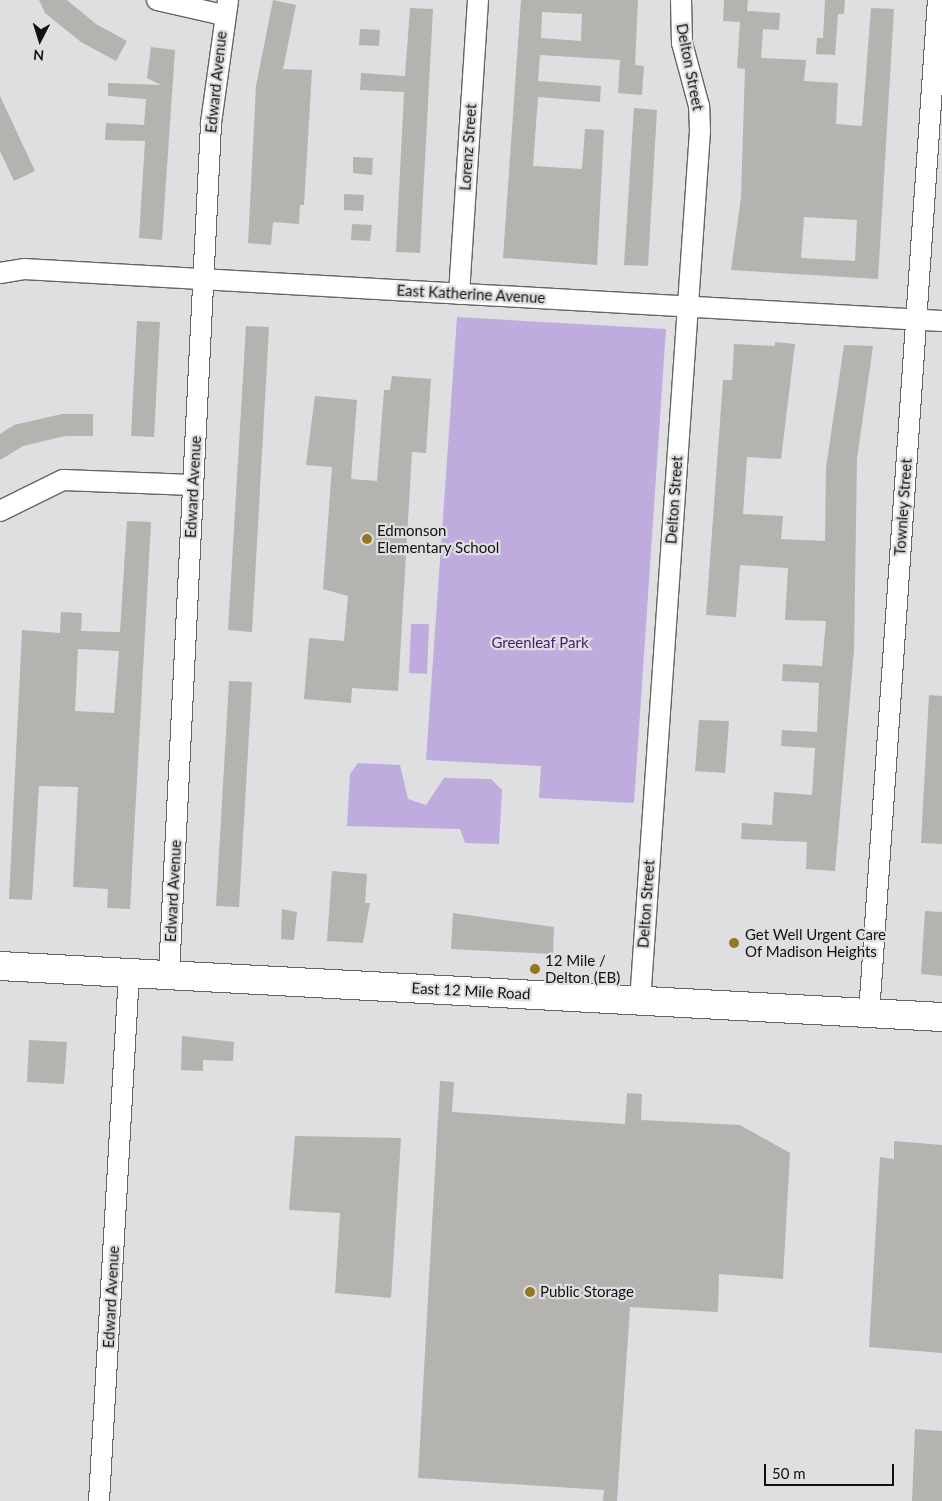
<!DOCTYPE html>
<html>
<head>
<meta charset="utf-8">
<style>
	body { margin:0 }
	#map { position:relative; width:942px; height:1501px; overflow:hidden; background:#dfdee1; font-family:Lato,sans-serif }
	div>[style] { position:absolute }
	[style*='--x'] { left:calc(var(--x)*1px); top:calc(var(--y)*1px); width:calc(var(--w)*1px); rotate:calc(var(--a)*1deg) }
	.green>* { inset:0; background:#beacde }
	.building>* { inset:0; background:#b4b3b0 }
	.roads { filter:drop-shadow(1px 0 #656467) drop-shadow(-1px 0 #656467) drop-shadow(0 1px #656467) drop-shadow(0 -1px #656467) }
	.minor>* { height:20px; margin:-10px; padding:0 10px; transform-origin:10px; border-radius:10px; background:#fff }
	.secondary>* { height:28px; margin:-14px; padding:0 14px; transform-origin:14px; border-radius:14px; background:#fff }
	.dots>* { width:14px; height:14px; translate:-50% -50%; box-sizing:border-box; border:2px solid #dfdee1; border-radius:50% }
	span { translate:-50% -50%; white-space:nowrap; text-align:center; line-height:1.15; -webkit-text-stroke:4.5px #dfdee1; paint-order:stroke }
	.street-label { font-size:15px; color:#111112 }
	.poi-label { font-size:15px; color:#111112 }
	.left { translate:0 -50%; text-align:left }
	.park-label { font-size:15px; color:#471976 }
	.north { position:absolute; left:15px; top:15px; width:50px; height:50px; -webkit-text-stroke:4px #dfdee1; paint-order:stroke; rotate:185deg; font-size:14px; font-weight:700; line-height:20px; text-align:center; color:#111112 }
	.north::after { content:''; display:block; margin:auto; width:18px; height:22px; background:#111112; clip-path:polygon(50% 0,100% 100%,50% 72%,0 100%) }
	.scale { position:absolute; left:764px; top:1464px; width:130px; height:22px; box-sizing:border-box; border:2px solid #111112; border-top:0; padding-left:6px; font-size:15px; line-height:18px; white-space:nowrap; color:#111112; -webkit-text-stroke:4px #dfdee1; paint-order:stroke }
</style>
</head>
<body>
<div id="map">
	<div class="green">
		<div style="clip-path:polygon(457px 317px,666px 329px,634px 803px,539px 798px,541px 766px,426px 760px)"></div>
		<div style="clip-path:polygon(411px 624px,429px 624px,427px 674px,409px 673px)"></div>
		<div style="clip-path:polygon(358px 763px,400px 765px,408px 799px,426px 805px,444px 778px,491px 779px,502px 790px,499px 844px,465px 843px,460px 829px,347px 826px,350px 774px)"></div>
	</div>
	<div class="building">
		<div style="clip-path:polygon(39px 0,67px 0,96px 24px,127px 41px,116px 61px,81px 42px,45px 13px)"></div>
		<div style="clip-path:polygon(273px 0,296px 5px,283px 69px,312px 70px,304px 205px,300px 205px,299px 224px,273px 222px,271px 245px,248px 243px,256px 86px)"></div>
		<div style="clip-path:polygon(evenodd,521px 0,638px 0,635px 65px,644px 66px,642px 95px,618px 93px,620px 60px,540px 55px,538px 81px,601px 86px,600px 102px,538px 97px,533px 166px,582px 169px,585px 129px,604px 130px,597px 265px,503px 258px,521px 0,542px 12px,582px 14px,581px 41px,541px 38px,542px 12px)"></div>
		<div style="clip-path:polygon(evenodd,724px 0,748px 0,747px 11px,780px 13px,779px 30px,763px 29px,761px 58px,806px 60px,804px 81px,838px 83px,836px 124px,862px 126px,871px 8px,894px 9px,878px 279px,731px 270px,741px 197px,745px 69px,737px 68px,740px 22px,723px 21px,724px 0,804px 217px,857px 220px,855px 261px,801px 258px,804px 217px)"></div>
		<div style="clip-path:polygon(825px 0,845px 0,844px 14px,838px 14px,835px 55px,816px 54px,817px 38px,823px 38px)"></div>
		<div style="clip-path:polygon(410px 8px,433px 9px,420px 253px,396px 252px,404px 92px,360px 90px,361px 73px,405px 76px)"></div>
		<div style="clip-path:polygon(360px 29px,380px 30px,379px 46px,359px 45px)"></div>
		<div style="clip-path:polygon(151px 47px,175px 50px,162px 240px,139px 238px,145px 141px,105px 140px,106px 123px,144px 125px,146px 99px,108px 96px,108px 83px,161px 85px,147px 78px)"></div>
		<div style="clip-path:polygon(0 96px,35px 171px,14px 181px,0 151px)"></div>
		<div style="clip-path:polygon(634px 108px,657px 110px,648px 266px,624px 265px)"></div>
		<div style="clip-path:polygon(353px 157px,373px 158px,372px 175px,353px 173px)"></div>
		<div style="clip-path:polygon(344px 194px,364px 195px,363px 211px,344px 210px)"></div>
		<div style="clip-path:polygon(352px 224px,372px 225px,370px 241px,351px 240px)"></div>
		<div style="clip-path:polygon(137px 321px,160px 322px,154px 437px,131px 436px)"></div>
		<div style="clip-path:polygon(246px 326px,269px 327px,252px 632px,228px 630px)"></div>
		<div style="clip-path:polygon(775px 342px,795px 344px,781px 459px,747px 457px,743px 514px,783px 516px,781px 539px,825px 541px,826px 468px,844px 345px,873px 346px,857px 459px,854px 650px,835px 871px,806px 869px,807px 842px,741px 839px,742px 823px,772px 825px,774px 792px,812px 795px,815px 748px,781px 746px,782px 730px,817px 732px,819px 683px,782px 681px,783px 664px,822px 666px,826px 621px,785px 620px,788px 568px,740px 565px,736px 617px,706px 615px,723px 380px,732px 380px,734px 344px,775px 346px)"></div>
		<div style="clip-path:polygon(392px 376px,431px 379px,426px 453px,412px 452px,398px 691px,352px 688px,351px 703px,304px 699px,309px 638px,344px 641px,348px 596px,323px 589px,332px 467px,306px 465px,315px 396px,357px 400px,351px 479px,377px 481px,384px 390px,390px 390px)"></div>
		<div style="clip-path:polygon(62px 414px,93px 414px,93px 436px,65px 436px,23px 446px,0 460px,0 434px,14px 425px)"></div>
		<div style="clip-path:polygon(evenodd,127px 521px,151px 522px,130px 909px,107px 908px,108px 889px,73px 887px,78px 787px,39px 786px,32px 900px,9px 899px,22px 630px,60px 633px,61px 612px,82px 613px,81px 631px,120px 632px,127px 521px,78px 649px,119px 651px,114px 713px,75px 711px,78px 649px)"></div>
		<div style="clip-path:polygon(229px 681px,252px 682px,239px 907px,216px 906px)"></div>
		<div style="clip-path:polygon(929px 695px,942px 696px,942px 844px,921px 843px)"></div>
		<div style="clip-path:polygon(699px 720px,729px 721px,725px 773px,695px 771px)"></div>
		<div style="clip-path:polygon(332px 871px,367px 874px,365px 903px,370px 903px,363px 943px,327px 941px)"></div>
		<div style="clip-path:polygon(282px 909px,297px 912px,294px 940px,281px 939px)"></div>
		<div style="clip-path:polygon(925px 911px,942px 912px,942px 976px,921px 974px)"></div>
		<div style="clip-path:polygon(453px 913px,554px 927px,553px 954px,451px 949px)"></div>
		<div style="clip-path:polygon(182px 1036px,234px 1042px,233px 1061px,203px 1060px,203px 1071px,181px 1070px)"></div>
		<div style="clip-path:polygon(29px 1040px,67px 1042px,64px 1084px,27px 1082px)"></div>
		<div style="clip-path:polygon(440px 1081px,454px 1082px,452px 1112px,625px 1124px,627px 1093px,642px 1094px,641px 1120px,740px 1125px,790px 1153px,783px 1279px,719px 1274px,718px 1312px,630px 1307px,617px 1501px,603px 1501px,604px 1490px,418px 1478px)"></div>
		<div style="clip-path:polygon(295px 1136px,401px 1138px,391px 1298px,335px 1293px,340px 1213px,289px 1210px)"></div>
		<div style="clip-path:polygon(894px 1141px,942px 1145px,942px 1353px,869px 1347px,880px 1157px,894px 1159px)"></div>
		<div style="clip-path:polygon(915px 1429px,942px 1431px,942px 1501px,912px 1501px)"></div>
	</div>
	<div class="roads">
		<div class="minor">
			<div style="--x:157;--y:0;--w:68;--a:12.8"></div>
			<div style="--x:0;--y:273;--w:24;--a:-9"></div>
			<div style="--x:24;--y:269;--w:919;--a:3.24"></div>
			<div style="--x:459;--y:294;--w:295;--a:-86.3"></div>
			<div style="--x:0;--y:511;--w:70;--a:-26.2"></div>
			<div style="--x:63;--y:480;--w:130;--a:2.2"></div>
			<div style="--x:169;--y:974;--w:852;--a:-87.17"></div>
			<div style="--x:211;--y:123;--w:124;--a:-82.1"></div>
			<div style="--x:640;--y:1002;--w:873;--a:-86.06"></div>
			<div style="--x:700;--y:131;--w:25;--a:-92"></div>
			<div style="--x:699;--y:106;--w:65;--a:-105.1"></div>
			<div style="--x:682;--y:43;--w:43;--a:-91.3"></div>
			<div style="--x:869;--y:1014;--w:1016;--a:-86.11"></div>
			<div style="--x:99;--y:1501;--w:529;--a:-86.75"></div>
		</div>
		<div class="secondary">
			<div style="--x:0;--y:966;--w:943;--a:3.1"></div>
		</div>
	</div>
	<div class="dots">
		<div style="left:367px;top:539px;background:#93781f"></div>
		<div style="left:734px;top:943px;background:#93781f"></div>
		<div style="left:535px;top:969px;background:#93781f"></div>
		<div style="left:530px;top:1292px;background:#93781f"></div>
	</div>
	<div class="street-label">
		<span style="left:690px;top:67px;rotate:79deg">Delton Street</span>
		<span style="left:216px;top:82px;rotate:-84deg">Edward Avenue</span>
		<span style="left:468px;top:147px;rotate:-86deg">Lorenz Street</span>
		<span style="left:471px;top:294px;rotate:3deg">East Katherine Avenue</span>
		<span style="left:193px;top:487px;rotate:-87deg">Edward Avenue</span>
		<span style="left:674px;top:500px;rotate:-86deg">Delton Street</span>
		<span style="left:903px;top:507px;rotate:-86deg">Townley Street</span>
		<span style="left:173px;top:891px;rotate:-87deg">Edward Avenue</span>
		<span style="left:646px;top:904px;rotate:-86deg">Delton Street</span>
		<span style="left:471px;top:991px;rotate:3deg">East 12 Mile Road</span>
		<span style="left:111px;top:1297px;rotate:-87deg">Edward Avenue</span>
	</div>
	<div class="poi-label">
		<span class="left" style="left:377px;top:539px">Edmonson<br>Elementary School</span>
		<span class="left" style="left:745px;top:943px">Get Well Urgent Care<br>Of Madison Heights</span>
		<span class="left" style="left:545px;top:969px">12 Mile /<br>Delton (EB)</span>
		<span class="left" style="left:540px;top:1292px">Public Storage</span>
	</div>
	<div class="park-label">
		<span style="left:540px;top:643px">Greenleaf Park</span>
	</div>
	<div class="north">N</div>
	<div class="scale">50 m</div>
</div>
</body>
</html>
